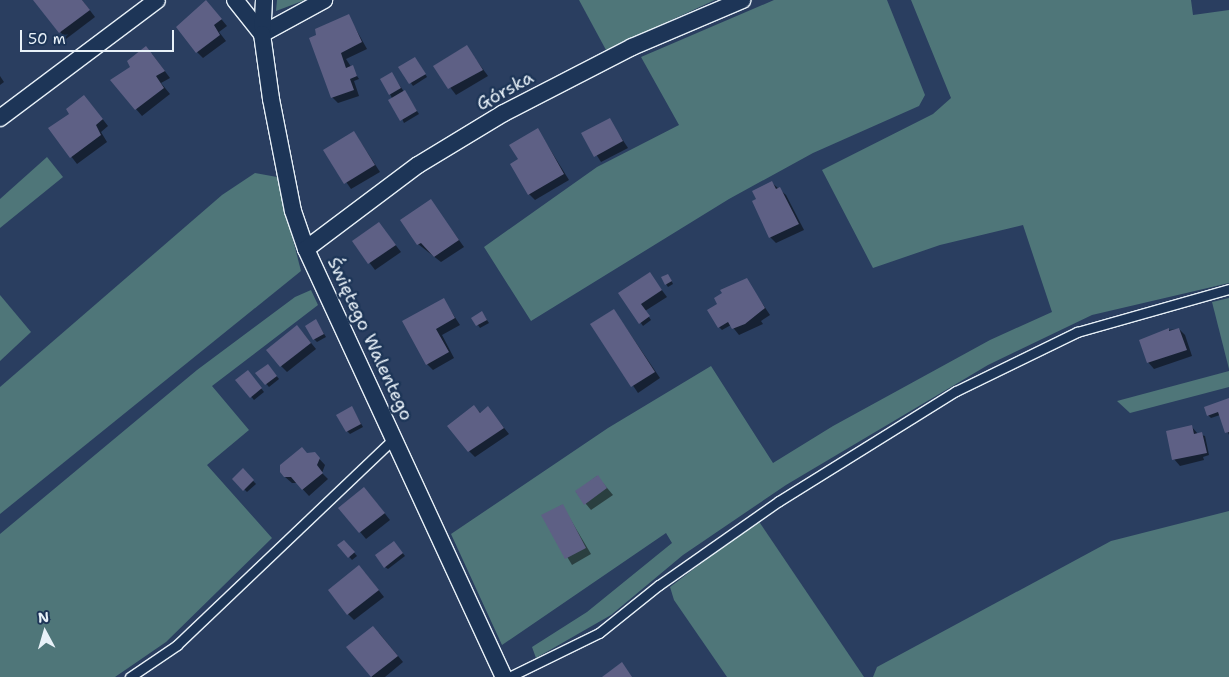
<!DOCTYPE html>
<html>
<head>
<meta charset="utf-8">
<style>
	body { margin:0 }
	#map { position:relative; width:1229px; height:677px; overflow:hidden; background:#2a3e60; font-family:"Shantell Sans",sans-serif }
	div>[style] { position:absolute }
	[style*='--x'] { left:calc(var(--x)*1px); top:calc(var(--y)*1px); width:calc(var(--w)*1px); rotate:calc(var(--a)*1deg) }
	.green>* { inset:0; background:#4f7679 }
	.shadow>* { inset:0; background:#0007 }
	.building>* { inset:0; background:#5e6085 }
	.roads { filter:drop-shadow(1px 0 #e8f1f8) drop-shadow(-1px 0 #e8f1f8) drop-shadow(0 1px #e8f1f8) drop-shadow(0 -1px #e8f1f8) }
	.lane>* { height:9px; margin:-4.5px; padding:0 4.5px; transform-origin:4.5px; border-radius:4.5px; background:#1d3557 }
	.street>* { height:16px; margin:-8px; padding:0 8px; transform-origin:8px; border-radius:8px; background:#1d3557 }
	span { translate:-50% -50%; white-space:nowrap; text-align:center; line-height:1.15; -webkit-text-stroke:5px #1d3557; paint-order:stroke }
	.street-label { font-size:18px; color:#e8f1f8 }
	.north { position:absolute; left:20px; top:607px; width:50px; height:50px; -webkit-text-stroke:4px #1d3557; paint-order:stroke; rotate:354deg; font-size:14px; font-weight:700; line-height:20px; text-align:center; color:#e8f1f8 }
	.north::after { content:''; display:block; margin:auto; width:18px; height:22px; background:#e8f1f8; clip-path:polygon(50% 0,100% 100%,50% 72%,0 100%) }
	.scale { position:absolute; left:20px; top:30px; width:154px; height:22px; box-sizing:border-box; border:2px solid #e8f1f8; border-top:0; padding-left:6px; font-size:15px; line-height:18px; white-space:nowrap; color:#e8f1f8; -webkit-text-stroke:4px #1d3557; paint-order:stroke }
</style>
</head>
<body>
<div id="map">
	<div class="green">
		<div style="clip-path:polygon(277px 0,305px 0,276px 11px)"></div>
		<div style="clip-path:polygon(579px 0,715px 0,606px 50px)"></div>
		<div style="clip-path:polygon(774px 0,887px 0,925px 95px,919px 106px,813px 153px,729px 199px,531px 321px,484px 247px,597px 167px,679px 125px,641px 57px)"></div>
		<div style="clip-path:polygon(911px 0,1191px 0,1193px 15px,1229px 10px,1229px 283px,1092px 315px,988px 365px,786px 485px,683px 555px,611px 615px,536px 658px,532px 647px,587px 612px,672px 543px,666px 533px,502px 645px,451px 534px,608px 428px,711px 366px,773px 463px,833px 426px,990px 340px,1052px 312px,1023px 225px,940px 245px,873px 268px,822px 170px,933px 114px,951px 98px)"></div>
		<div style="clip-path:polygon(47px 157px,63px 177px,0 228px,0 199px)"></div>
		<div style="clip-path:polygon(255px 173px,277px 177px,301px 271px,0 514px,0 387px,222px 195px)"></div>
		<div style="clip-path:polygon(311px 290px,318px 305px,212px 386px,249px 430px,207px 465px,272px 538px,166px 642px,115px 677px,0 677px,0 534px,197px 370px,295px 297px)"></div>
		<div style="clip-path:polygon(0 295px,31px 332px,0 361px)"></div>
		<div style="clip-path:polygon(1229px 298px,1229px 369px,1212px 302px)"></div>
		<div style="clip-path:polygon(1229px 371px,1229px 387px,1130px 413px,1117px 401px)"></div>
		<div style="clip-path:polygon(1229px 511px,1229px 677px,873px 677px,877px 667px,1111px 541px)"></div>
		<div style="clip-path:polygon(758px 520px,864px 677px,727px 677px,674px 600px,670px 587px)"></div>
	</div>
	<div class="shadow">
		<div style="clip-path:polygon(35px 0,82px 0,95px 17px,66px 39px)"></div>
		<div style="clip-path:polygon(212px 8px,227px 26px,219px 32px,226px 41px,203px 58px,197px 52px)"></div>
		<div style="clip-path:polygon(348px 15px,367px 49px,346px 59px,359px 79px,354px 81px,359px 96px,338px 103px,332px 97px,318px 35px)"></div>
		<div style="clip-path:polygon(466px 46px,488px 76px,456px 95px,434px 66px)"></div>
		<div style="clip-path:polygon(152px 54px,170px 78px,161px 83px,170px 94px,142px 116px,112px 81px)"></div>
		<div style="clip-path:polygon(417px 61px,427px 77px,413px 86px,400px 67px)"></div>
		<div style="clip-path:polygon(0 76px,4px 82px,0 85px)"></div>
		<div style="clip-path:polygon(394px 77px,419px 114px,404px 123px,390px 94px)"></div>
		<div style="clip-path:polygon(90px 103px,108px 126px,101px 132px,107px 142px,77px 164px,50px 129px)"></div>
		<div style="clip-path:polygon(609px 119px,628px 148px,601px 162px,583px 134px)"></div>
		<div style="clip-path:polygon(538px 130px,569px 180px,535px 200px,529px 194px,519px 160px)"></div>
		<div style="clip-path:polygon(354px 132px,380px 172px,351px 189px,325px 151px)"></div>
		<div style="clip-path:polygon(772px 183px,786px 195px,804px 230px,776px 243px,770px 237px)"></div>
		<div style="clip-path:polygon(431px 201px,464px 247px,441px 262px,418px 244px)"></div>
		<div style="clip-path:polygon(379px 224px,401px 252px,375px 270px,353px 241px)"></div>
		<div style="clip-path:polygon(649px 273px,667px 297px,645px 311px,651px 320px,643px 326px,620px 293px)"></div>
		<div style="clip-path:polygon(670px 278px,673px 284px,668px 287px,666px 284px)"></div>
		<div style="clip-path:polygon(746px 279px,770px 315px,761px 321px,763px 324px,739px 335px,731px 325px,722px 330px,719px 327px)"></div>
		<div style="clip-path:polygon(443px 299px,460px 325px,442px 335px,454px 358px,433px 370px,427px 364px)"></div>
		<div style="clip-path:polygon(482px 313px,489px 323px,480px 328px,473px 318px)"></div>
		<div style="clip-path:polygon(318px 324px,326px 337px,317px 342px,314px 339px)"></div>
		<div style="clip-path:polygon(592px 325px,624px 325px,660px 378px,638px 393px)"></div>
		<div style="clip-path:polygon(1179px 329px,1185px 335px,1192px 356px,1154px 369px,1148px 362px,1168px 330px)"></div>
		<div style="clip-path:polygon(303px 333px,316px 349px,287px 372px,281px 366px)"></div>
		<div style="clip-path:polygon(270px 368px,279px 379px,269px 387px,257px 373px)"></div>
		<div style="clip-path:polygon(250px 374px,264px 392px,254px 400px,237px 380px)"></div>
		<div style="clip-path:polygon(1229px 399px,1229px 435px,1220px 415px,1211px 418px,1208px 415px)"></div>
		<div style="clip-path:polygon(474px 407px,481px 413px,488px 408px,509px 434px,475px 457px,469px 451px)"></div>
		<div style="clip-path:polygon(352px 408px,363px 427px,350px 434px,347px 431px)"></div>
		<div style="clip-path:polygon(1191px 426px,1198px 434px,1205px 436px,1209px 455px,1203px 457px,1204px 460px,1180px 466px,1174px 459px)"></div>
		<div style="clip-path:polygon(314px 453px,325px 465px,322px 473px,328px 479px,309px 496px,297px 483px,292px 483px,285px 477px,307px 455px)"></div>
		<div style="clip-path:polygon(243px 470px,256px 484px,247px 492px,234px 479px)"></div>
		<div style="clip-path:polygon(597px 476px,613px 495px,591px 510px,576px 492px)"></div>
		<div style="clip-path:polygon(370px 495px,390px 520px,366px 539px,340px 508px)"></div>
		<div style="clip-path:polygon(562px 505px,591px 554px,572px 565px,543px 516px)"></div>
		<div style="clip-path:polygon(347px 544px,357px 556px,352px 560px,339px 545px)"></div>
		<div style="clip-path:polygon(396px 545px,405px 556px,388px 569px,385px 567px)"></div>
		<div style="clip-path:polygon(365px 573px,384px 597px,354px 620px,348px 614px)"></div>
		<div style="clip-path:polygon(379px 633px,403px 662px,385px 677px,372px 677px,348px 648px)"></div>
	</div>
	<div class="building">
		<div style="clip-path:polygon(33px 0,82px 0,90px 10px,59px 33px)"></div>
		<div style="clip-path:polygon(206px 0,222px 19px,214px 25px,220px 35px,196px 53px,176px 27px)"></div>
		<div style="clip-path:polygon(349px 14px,362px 42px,341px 53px,346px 68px,353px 65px,357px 76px,350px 79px,354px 90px,331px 98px,309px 38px,316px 35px,315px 29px)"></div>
		<div style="clip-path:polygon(467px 45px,483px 70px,448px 89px,433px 66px)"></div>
		<div style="clip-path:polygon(146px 46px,165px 71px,156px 76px,164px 88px,135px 110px,110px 80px,130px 67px,127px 61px)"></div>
		<div style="clip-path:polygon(415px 57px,426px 74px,409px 84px,398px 67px)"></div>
		<div style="clip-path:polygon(392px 72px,401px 88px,389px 95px,380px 79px)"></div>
		<div style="clip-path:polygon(405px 90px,417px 111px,400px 121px,388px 100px)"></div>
		<div style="clip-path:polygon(84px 95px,103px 119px,96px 125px,101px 135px,70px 158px,48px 128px,69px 114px,66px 109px)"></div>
		<div style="clip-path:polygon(610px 118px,623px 141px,594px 157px,581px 133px)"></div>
		<div style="clip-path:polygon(538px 128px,564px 174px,528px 195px,510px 164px,518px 159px,509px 145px)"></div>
		<div style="clip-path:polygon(354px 131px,375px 165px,344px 184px,323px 150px)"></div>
		<div style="clip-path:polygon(772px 181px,776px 189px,780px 187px,799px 224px,769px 238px,752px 201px,756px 199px,752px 191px)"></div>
		<div style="clip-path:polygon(431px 199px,459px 240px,434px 257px,421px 243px,417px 245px,400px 220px)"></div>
		<div style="clip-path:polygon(379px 222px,396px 245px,368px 264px,352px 241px)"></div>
		<div style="clip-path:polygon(650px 272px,662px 290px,641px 304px,650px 316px,639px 324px,618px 293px)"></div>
		<div style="clip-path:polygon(668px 274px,672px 281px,665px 285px,661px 277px)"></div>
		<div style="clip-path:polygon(747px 278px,765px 308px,745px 324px,732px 329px,728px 322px,718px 328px,707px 310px,717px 304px,714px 298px,722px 293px,720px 290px)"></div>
		<div style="clip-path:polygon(444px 298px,455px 318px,436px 329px,449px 352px,426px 365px,402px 321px)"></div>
		<div style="clip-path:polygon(614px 309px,655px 372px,631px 387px,590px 324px)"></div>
		<div style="clip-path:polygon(482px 311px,487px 320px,476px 326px,471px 318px)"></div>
		<div style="clip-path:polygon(316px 319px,324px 334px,313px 340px,305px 326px)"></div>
		<div style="clip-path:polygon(297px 325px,311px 343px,280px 367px,266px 350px)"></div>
		<div style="clip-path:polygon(1169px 328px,1169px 331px,1179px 328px,1187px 350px,1147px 363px,1139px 340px)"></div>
		<div style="clip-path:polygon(268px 364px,277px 376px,265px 385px,255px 373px)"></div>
		<div style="clip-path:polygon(248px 370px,262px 388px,250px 398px,235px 380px)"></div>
		<div style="clip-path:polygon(1229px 398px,1229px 432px,1225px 433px,1218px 412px,1207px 416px,1204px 407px)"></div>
		<div style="clip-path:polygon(474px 405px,480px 413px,488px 406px,504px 428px,468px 452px,447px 426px)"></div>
		<div style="clip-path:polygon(352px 406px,361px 424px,346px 432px,336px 415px)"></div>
		<div style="clip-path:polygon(1192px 425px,1194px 434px,1202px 432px,1207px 453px,1172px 460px,1166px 431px)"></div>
		<div style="clip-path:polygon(302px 447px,307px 453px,315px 452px,320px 458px,317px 465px,323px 473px,302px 490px,291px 477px,284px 477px,280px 472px,280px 465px)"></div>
		<div style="clip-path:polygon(243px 468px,254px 480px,243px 491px,232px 479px)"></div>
		<div style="clip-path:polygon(598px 475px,607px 488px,584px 505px,575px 491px)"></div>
		<div style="clip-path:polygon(364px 487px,385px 513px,359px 533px,338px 508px)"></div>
		<div style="clip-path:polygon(563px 504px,586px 548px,565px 559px,541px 515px)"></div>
		<div style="clip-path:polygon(344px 540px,355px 552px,348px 558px,337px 545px)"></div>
		<div style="clip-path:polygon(394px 541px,403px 553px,384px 568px,375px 555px)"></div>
		<div style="clip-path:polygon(359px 565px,379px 590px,347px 615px,328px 590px)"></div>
		<div style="clip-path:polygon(373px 626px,398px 656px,371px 677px,346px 647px)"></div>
		<div style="clip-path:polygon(622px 662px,632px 677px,602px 677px)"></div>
	</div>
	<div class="roads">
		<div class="lane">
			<div style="--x:130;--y:677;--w:57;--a:-34.2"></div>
			<div style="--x:177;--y:645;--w:300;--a:-43.6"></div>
			<div style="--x:509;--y:677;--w:100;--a:-26.1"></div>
			<div style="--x:599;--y:633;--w:77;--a:-38.7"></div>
			<div style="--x:659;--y:585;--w:146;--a:-35"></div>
			<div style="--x:779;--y:501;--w:208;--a:-31.9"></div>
			<div style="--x:956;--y:391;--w:135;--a:-26"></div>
			<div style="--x:1077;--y:332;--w:158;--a:-15.8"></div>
		</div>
		<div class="street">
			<div style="--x:235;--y:0;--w:43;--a:51.5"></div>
			<div style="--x:262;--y:34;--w:71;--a:-28.7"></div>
			<div style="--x:264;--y:0;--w:34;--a:93"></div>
			<div style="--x:262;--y:34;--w:66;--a:82.1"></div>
			<div style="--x:271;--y:99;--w:114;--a:78.9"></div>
			<div style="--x:293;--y:211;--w:40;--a:71.1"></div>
			<div style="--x:306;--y:249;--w:472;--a:65.2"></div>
			<div style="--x:0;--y:118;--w:196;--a:-36.9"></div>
			<div style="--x:306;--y:249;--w:140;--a:-36.9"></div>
			<div style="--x:418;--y:165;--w:100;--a:-31.2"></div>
			<div style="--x:504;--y:113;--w:144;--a:-27.3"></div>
			<div style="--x:632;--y:47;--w:120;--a:-23.1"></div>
		</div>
	</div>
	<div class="street-label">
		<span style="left:505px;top:91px;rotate:-29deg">Górska</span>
		<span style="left:370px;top:339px;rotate:65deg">Świętego Walentego</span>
	</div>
	<div class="north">N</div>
	<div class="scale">50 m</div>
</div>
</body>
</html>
